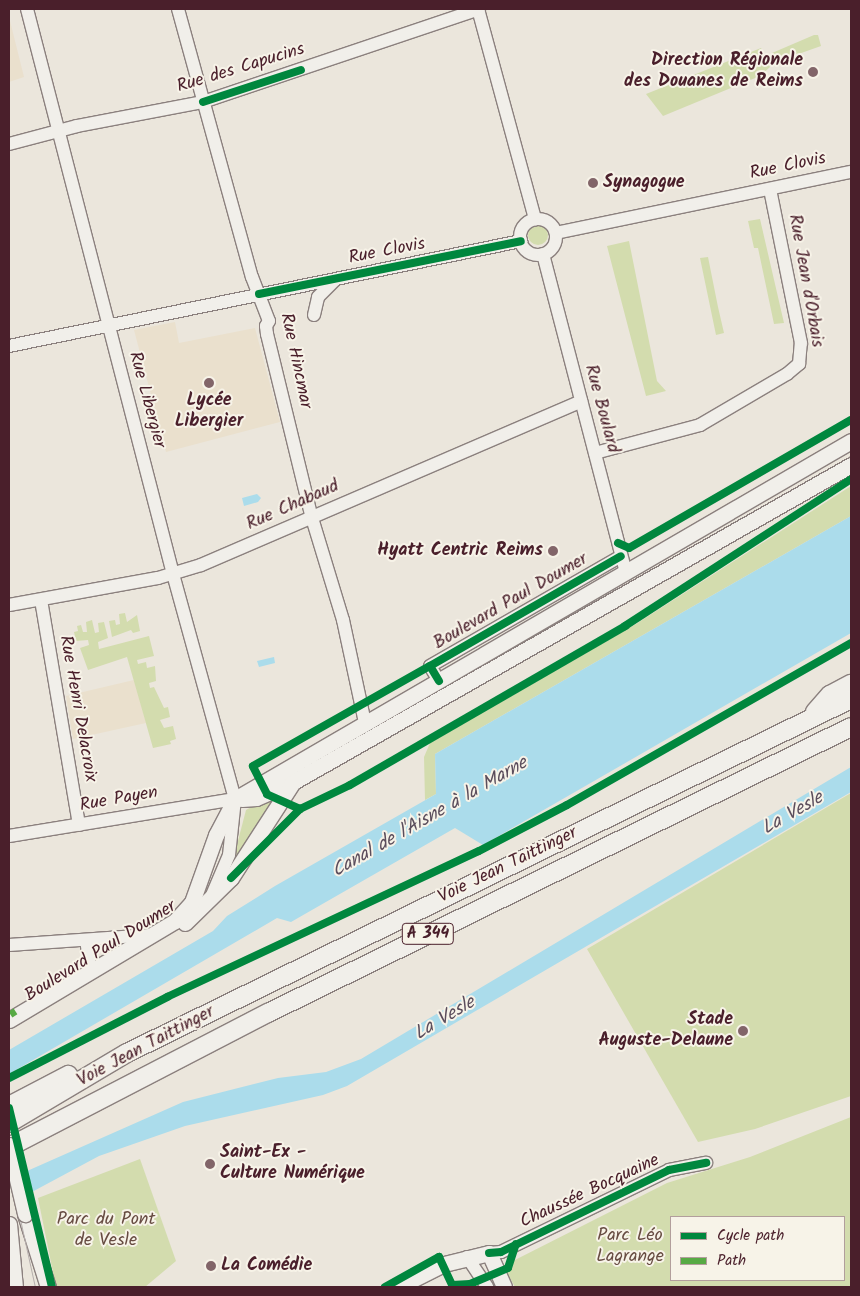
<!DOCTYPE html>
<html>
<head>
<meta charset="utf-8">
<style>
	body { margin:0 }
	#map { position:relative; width:860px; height:1296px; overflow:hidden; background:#ebe6dc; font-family:Kalam,sans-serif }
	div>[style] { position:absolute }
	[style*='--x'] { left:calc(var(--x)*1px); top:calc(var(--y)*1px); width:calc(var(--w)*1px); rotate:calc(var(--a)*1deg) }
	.built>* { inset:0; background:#eae0cd }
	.green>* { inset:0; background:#d3dcae }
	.round { border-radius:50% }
	.water>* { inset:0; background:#abdceb }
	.pier>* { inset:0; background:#ebe6dc }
	.roads { filter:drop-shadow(1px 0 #8b807e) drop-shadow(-1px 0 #8b807e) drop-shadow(0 1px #8b807e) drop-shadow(0 -1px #8b807e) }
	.minor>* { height:12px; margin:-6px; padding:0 6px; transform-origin:6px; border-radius:6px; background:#f1efea }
	.minor>.ring { margin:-6px; padding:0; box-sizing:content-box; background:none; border:12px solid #f1efea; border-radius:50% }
	.major>* { height:15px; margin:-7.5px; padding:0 7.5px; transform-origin:7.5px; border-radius:7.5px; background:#f1efea }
	.highway>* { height:18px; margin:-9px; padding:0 9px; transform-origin:9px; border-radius:9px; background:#f1efea }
	.tram>* { height:1px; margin:-0.5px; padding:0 0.5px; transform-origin:0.5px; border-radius:0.5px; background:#b5aeac }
	.bridges { filter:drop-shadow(1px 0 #8b807e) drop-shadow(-1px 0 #8b807e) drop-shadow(0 1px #8b807e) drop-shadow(0 -1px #8b807e) }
	.major-bridge>* { height:15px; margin:-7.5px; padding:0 7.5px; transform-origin:7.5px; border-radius:7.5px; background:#f1efea }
	.quiet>* { height:6px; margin-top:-3px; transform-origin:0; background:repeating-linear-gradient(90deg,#57aa44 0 12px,transparent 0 18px) }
	.cycleway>* { height:8px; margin:-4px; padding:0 4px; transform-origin:4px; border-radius:4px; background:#00873e }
	.dots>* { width:14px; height:14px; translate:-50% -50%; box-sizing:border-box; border:2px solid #f7f3e8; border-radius:50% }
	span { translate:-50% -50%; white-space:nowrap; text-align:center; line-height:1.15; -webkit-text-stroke:4px #f7f3e8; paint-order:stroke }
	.shield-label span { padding:1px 4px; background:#f7f3e8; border:1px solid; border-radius:4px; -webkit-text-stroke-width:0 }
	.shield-label { font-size:16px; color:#4a1f2b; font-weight:700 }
	.poi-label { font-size:18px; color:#4a1f2b; font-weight:700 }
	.right { translate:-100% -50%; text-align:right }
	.left { translate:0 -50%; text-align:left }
	.street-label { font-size:18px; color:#4a1f2b }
	.park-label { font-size:18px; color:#674c42 }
	.water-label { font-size:19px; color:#5b4d5c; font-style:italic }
	.frame { position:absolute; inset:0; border:10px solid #4a1f2b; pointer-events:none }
	.legend { position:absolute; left:670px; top:1216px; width:175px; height:65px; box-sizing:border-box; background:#f7f3e8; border:1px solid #b29e9c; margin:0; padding:6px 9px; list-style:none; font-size:15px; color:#4a1f2b }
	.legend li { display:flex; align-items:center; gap:10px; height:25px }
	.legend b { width:25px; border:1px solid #b29e9c }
</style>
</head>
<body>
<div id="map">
	<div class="built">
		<div style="clip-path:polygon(9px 17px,24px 77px,9px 82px)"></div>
		<div style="clip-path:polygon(175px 322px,179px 343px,255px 328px,280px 422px,166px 452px,134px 330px)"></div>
		<div style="clip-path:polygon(134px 680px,146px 723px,73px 739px,66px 696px)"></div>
	</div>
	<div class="green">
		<div style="clip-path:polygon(814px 35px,818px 35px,821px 46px,773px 63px,772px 53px)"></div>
		<div style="clip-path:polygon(761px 48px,770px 67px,760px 76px,663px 116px,646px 94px)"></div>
		<div style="clip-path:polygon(760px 219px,784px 323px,774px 324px,758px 248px,754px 248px,748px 221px)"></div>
		<div class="round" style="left:528px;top:225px;width:20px;height:20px"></div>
		<div style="clip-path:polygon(629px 241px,657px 381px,666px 391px,646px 396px,607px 246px)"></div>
		<div style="clip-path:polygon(708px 257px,718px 307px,724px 333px,716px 335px,700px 258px)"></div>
		<div style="clip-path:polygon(851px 486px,851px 516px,435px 754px,436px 794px,425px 800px,424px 757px,430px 743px,636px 624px)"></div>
		<div style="clip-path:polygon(125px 613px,127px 622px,137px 615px,140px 631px,133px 633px,131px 630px,112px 637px,109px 621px,115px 620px,116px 625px,120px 624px,119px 614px)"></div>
		<div style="clip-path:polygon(92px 620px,95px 633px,99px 632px,98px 623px,104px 622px,108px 638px,98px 642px,99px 649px,149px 636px,154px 656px,137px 660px,138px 664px,146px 662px,147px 668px,155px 666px,156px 681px,149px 683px,150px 688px,154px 687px,164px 708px,168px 707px,170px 717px,160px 720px,164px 728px,173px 726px,176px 739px,170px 741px,171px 744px,153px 748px,127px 657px,88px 670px,80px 648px,89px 645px,88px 640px,76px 641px,74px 632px,78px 631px,77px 626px,81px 625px,83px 632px,87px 632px,86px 622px)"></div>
		<div style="clip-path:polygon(851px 793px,851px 1096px,755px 1129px,698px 1142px,587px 949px)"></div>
		<div style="clip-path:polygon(267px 798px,273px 803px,238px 862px,233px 860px,246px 810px)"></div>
		<div style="clip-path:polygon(evenodd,851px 1117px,851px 1287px,515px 1287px,503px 1266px,667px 1183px,750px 1157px,851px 1117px,671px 1217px,844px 1217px,844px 1280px,671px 1280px,671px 1217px)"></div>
		<div style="clip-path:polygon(140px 1159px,176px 1261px,145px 1287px,56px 1287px,38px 1198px)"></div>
	</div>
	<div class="water">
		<div style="clip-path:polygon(257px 494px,261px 498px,258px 502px,244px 506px,242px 498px)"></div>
		<div style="clip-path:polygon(851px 516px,851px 633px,483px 845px,455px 828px,291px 922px,277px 918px,9px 1074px,9px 1050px,213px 931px,227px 916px,275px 886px,436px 794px,435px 754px)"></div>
		<div style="clip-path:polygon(274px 657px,275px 663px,259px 667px,257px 661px)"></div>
		<div style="clip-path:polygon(851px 767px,851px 792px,347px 1086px,323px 1095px,185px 1126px,99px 1156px,30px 1193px,9px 1179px,183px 1102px,278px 1078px,326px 1072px,361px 1059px)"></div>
	</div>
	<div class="pier">
		<div style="clip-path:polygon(25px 1167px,32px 1195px,9px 1208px,9px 1176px)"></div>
	</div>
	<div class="roads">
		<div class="minor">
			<div style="--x:27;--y:9;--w:584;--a:75.51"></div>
			<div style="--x:173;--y:574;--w:233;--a:74.6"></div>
			<div style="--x:235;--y:799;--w:56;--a:96.1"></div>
			<div style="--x:229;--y:855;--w:43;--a:113"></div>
			<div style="--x:178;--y:9;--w:278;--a:74.6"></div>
			<div style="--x:252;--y:277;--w:47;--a:68.9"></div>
			<div style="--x:269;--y:321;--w:6;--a:121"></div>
			<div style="--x:266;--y:326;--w:8;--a:83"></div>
			<div style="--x:267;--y:334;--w:189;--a:76.3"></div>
			<div style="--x:312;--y:518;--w:107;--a:73.1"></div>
			<div style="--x:343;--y:620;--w:105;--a:77.9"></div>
			<div style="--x:478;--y:9;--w:218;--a:74.8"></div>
			<div style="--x:9;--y:144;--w:70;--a:-14.8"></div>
			<div style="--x:77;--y:126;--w:128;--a:-10.8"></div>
			<div style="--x:203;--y:102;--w:291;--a:-18.6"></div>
			<div class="ring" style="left:520px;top:219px;width:24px;height:24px"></div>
			<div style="--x:556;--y:233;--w:301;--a:-11.7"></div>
			<div style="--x:543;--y:254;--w:329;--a:75.4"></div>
			<div style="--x:314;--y:315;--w:18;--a:-77"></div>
			<div style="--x:318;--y:297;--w:24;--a:-45"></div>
			<div style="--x:9;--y:346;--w:523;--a:-11.59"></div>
			<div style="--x:595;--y:453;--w:109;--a:-14.9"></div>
			<div style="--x:700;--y:425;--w:101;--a:-30.4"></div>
			<div style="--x:787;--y:374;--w:16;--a:-40"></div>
			<div style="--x:799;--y:364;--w:21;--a:-85"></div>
			<div style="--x:801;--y:343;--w:157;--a:-101.4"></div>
			<div style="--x:41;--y:600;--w:228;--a:80.4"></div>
			<div style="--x:9;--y:605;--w:151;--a:-10.3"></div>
			<div style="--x:158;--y:578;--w:45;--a:-16.8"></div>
			<div style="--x:201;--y:565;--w:414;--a:-23.3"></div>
			<div style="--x:439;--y:681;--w:17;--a:-121"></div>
			<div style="--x:430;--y:666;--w:220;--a:-29.9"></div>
			<div style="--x:9;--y:836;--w:229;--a:-9.3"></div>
			<div style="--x:86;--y:940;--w:33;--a:81"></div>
			<div style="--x:9;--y:945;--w:142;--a:-4"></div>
			<div style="--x:489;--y:1253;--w:12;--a:-5"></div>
			<div style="--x:501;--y:1252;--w:187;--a:-26"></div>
			<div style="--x:669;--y:1170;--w:38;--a:-11"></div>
			<div style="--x:467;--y:1257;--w:36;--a:56"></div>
		</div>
		<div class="major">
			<div style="--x:242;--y:799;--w:14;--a:-4"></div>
			<div style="--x:256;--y:798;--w:40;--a:-23.4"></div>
			<div style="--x:293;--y:782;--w:642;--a:-29.6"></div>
			<div style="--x:185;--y:923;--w:64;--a:-44.4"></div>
			<div style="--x:231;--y:878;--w:114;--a:-57.1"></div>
			<div style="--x:9;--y:1020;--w:193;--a:-30.8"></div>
			<div style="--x:175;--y:921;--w:25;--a:-48"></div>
			<div style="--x:192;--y:902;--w:71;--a:-70.3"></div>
			<div style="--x:216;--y:835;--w:41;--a:-62.2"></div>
			<div style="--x:235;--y:799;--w:712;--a:-30.16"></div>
			<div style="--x:25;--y:1214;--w:77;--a:72.5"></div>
			<div style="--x:9;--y:1224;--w:63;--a:84.6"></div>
			<div style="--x:398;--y:1287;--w:51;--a:-26.6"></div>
			<div style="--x:444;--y:1264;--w:46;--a:-13.7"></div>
			<div style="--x:489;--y:1253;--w:37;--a:66"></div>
		</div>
		<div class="highway">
			<div style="--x:815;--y:712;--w:23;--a:-49"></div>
			<div style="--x:830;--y:695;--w:24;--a:-28"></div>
			<div style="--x:9;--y:1106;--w:67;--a:-27.7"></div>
			<div style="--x:9;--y:1123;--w:137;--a:-30.7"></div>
			<div style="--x:127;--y:1053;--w:806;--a:-26.06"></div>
			<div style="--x:9;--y:1147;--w:292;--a:-27.4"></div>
			<div style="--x:268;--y:1013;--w:649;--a:-26.13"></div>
		</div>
	</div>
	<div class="tram">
		<div style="--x:9;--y:1169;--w:121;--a:77.6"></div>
		<div style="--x:429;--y:1287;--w:23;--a:0"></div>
	</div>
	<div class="bridges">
		<div class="major-bridge">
			<div style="--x:9;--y:1145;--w:71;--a:76.9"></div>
		</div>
	</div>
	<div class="quiet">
		<div style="--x:11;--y:1010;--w:7;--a:56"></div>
	</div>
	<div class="cycleway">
		<div style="--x:203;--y:102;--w:103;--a:-18.1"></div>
		<div style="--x:259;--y:294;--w:267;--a:-11.4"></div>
		<div style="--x:618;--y:543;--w:12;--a:24"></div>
		<div style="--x:629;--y:548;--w:256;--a:-30"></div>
		<div style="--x:439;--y:681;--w:17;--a:-121"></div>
		<div style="--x:430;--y:666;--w:220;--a:-29.9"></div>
		<div style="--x:300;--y:809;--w:36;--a:-156"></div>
		<div style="--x:267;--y:794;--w:31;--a:-117"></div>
		<div style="--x:253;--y:766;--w:203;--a:-29.5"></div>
		<div style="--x:231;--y:878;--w:98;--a:-45"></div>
		<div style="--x:300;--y:809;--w:55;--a:-25.6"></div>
		<div style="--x:350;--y:785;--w:318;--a:-30"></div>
		<div style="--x:625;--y:626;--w:270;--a:-33"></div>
		<div style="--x:9;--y:1078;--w:178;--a:-27.1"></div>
		<div style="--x:167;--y:997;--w:344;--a:-25.1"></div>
		<div style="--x:479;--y:851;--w:99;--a:-27.6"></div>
		<div style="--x:567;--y:805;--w:327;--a:-29.7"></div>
		<div style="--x:9;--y:1108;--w:184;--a:76.5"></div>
		<div style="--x:489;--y:1253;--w:12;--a:-5"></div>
		<div style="--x:501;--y:1252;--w:187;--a:-26"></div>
		<div style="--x:669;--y:1170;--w:38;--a:-11"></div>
		<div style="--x:452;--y:1285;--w:18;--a:-3"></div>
		<div style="--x:470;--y:1284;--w:41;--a:-22.8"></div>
		<div style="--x:508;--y:1268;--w:25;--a:-72"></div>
		<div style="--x:385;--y:1287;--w:62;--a:-29.1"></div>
		<div style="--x:439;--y:1257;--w:33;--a:65"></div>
	</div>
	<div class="dots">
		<div style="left:813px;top:72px;background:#826569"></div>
		<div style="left:593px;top:183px;background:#826569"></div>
		<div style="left:209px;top:383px;background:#826569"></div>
		<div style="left:553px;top:551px;background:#826569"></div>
		<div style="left:743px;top:1031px;background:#826569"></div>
		<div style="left:210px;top:1164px;background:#826569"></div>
		<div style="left:211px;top:1266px;background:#826569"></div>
	</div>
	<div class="shield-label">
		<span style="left:428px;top:934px">A 344</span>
	</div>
	<div class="poi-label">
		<span class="right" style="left:803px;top:72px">Direction Régionale<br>des Douanes de Reims</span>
		<span class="left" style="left:603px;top:183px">Synagogue</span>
		<span style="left:209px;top:412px">Lycée<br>Libergier</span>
		<span class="right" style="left:543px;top:551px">Hyatt Centric Reims</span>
		<span class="right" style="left:733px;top:1031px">Stade<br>Auguste-Delaune</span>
		<span class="left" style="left:220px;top:1164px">Saint-Ex -<br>Culture Numérique</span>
		<span class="left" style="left:221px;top:1266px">La Comédie</span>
	</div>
	<div class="street-label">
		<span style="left:241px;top:69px;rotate:-17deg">Rue des Capucins</span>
		<span style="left:788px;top:167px;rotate:-12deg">Rue Clovis</span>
		<span style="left:387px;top:252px;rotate:-11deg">Rue Clovis</span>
		<span style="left:805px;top:281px;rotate:80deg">Rue Jean d'Orbais</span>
		<span style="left:295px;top:361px;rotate:78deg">Rue Hincmar</span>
		<span style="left:146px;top:400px;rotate:75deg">Rue Libergier</span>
		<span style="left:601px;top:409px;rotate:75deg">Rue Boulard</span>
		<span style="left:293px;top:506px;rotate:-24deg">Rue Chabaud</span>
		<span style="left:511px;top:602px;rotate:-30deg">Boulevard Paul Doumer</span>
		<span style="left:77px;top:709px;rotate:80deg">Rue Henri Delacroix</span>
		<span style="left:119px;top:800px;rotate:-10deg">Rue Payen</span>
		<span style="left:508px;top:866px;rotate:-26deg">Voie Jean Taittinger</span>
		<span style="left:101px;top:952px;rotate:-32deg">Boulevard Paul Doumer</span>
		<span style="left:146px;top:1047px;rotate:-28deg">Voie Jean Taittinger</span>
		<span style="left:590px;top:1192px;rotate:-25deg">Chaussée Bocquaine</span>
	</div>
	<div class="park-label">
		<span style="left:106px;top:1231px">Parc du Pont<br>de Vesle</span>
		<span style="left:630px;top:1247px">Parc Léo<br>Lagrange</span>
	</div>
	<div class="water-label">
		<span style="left:793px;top:814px;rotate:-30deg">La Vesle</span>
		<span style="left:430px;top:818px;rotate:-30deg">Canal de l'Aisne à la Marne</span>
		<span style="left:445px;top:1019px;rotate:-31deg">La Vesle</span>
	</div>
	<div class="frame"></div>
	<ul class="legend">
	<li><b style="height:6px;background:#00873e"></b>Cycle path</li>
	<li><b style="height:6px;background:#57aa44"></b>Path</li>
	</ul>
</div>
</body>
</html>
